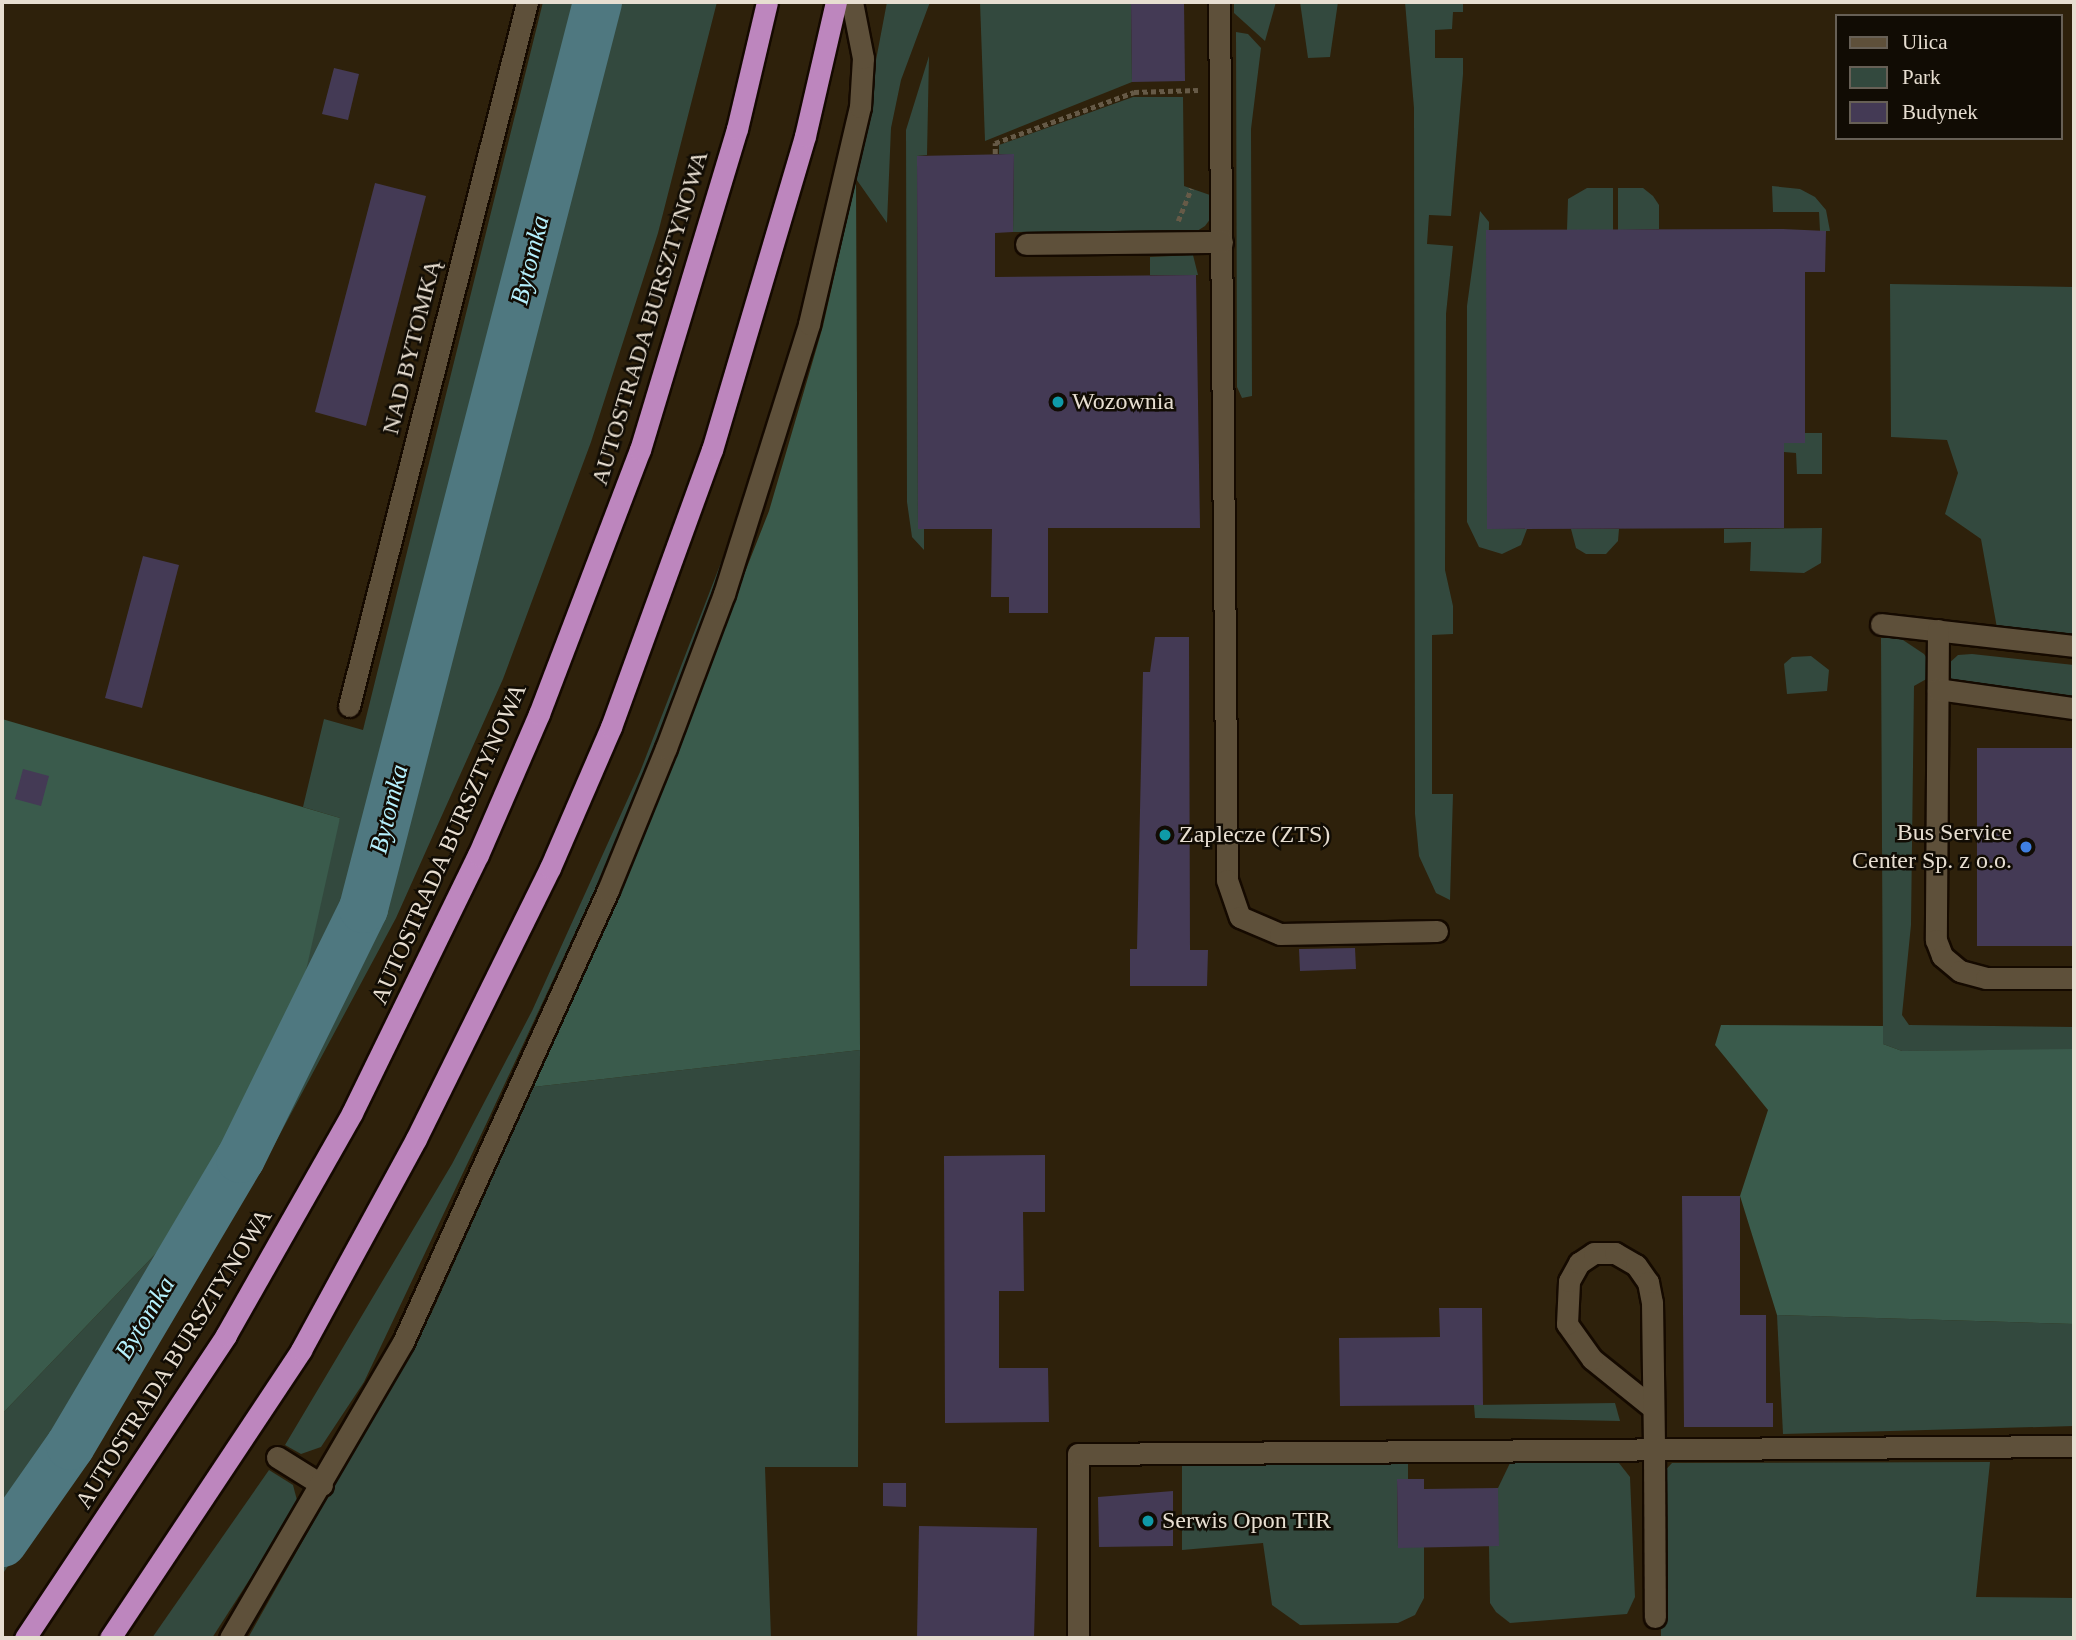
<!DOCTYPE html>
<html>
<head>
<meta charset="utf-8">
<style>
	body { margin:0 }
	#map { position:relative; width:2076px; height:1640px; overflow:hidden; background:#2e210b; font-family:"Times New Roman",serif }
	div>[style] { position:absolute }
	[style*='--x'] { left:calc(var(--x)*1px); top:calc(var(--y)*1px); width:calc(var(--w)*1px); rotate:calc(var(--a)*1deg) }
	.green>* { inset:0; background:#33493e }
	.forest>* { inset:0; background:#3a5b4c }
	.river>* { height:49px; margin:-24.5px; padding:0 24.5px; transform-origin:24.5px; border-radius:24.5px; background:#4f7880 }
	.building>* { inset:0; background:#443a55 }
	.path>* { height:4.5px; margin-top:-2.25px; transform-origin:0; background:repeating-linear-gradient(90deg,#665a47 0 5px,transparent 0 8.5px) }
	.roads { filter:drop-shadow(2px 0 #150a00) drop-shadow(-2px 0 #150a00) drop-shadow(0 2px #150a00) drop-shadow(0 -2px #150a00) }
	.minor>* { height:21px; margin:-10.5px; padding:0 10.5px; transform-origin:10.5px; border-radius:10.5px; background:#5e503a }
	.highway>* { height:21px; margin:-10.5px; padding:0 10.5px; transform-origin:10.5px; border-radius:10.5px; background:#bd86be }
	.dots>* { width:19px; height:19px; translate:-50% -50%; box-sizing:border-box; border:4px solid #110c04; border-radius:50% }
	span { translate:-50% -50%; white-space:nowrap; text-align:center; line-height:1.15; -webkit-text-stroke:5px #110c04; paint-order:stroke }
	.street-label { font-size:24px; color:#e7ded1 }
	.poi-label { font-size:24px; color:#e7ded1 }
	.left { translate:0 -50%; text-align:left }
	.right { translate:-100% -50%; text-align:right }
	.water-label { font-size:26px; color:#b5f0fd; font-style:italic }
	.frame { position:absolute; inset:0; border:4px solid #e7ded1; pointer-events:none }
	.legend { position:absolute; left:1835px; top:14px; width:228px; height:126px; box-sizing:border-box; background:#110c04; border:2px solid #676056; margin:0; padding:9px 12px; list-style:none; font-size:21px; color:#e7ded1 }
	.legend li { display:flex; align-items:center; gap:14px; height:35px }
	.legend b { width:35px; border:2px solid #676056 }
</style>
</head>
<body>
<div id="map">
	<div class="green">
		<div style="clip-path:polygon(543px 2px,717px 2px,658px 233px,591px 442px,503px 679px,396px 918px,258px 1175px,135px 1374px,2px 1575px,2px 1414px,186px 1222px,340px 818px,303px 807px,324px 719px,363px 730px)"></div>
		<div style="clip-path:polygon(887px 2px,930px 2px,901px 80px,891px 128px,887px 223px,854px 176px)"></div>
		<div style="clip-path:polygon(980px 2px,1131px 2px,1132px 82px,985px 141px)"></div>
		<div style="clip-path:polygon(1234px 2px,1276px 2px,1265px 41px,1234px 13px)"></div>
		<div style="clip-path:polygon(1300px 2px,1338px 2px,1330px 57px,1308px 58px)"></div>
		<div style="clip-path:polygon(1405px 2px,1463px 2px,1463px 12px,1453px 12px,1452px 29px,1435px 30px,1435px 58px,1463px 58px,1463px 74px,1451px 216px,1429px 215px,1427px 244px,1453px 246px,1446px 314px,1445px 570px,1453px 606px,1453px 634px,1432px 635px,1432px 794px,1453px 794px,1450px 900px,1436px 893px,1419px 856px,1415px 814px,1414px 108px)"></div>
		<div style="clip-path:polygon(1236px 32px,1248px 34px,1261px 48px,1251px 129px,1252px 396px,1242px 398px,1237px 387px)"></div>
		<div style="clip-path:polygon(929px 56px,927px 155px,917px 156px,918px 529px,924px 529px,924px 550px,912px 537px,907px 502px,906px 130px)"></div>
		<div style="clip-path:polygon(1133px 97px,1183px 97px,1184px 186px,1210px 195px,1211px 218px,1205px 226px,1194px 233px,1013px 232px,1014px 155px,999px 154px,999px 145px)"></div>
		<div style="clip-path:polygon(1772px 186px,1800px 189px,1815px 197px,1826px 210px,1830px 231px,1820px 231px,1819px 212px,1773px 212px)"></div>
		<div style="clip-path:polygon(1587px 188px,1613px 188px,1613px 230px,1567px 230px,1568px 199px)"></div>
		<div style="clip-path:polygon(1618px 188px,1643px 188px,1653px 196px,1659px 205px,1659px 229px,1618px 230px)"></div>
		<div style="clip-path:polygon(1480px 211px,1489px 222px,1487px 528px,1527px 529px,1521px 545px,1502px 554px,1479px 547px,1467px 522px,1467px 306px)"></div>
		<div style="clip-path:polygon(1193px 255px,1198px 275px,1150px 275px,1150px 257px)"></div>
		<div style="clip-path:polygon(1890px 284px,2074px 287px,2074px 638px,1997px 628px,1981px 539px,1945px 514px,1958px 473px,1947px 440px,1891px 437px)"></div>
		<div style="clip-path:polygon(1805px 433px,1822px 433px,1822px 474px,1797px 474px,1796px 453px,1784px 452px,1784px 443px,1805px 443px)"></div>
		<div style="clip-path:polygon(751px 485px,724px 569px,631px 812px,488px 1120px,364px 1382px,321px 1447px,301px 1454px,285px 1445px,452px 1164px,532px 1011px,640px 772px)"></div>
		<div style="clip-path:polygon(1822px 528px,1821px 563px,1804px 573px,1750px 571px,1751px 542px,1724px 543px,1724px 529px)"></div>
		<div style="clip-path:polygon(1571px 529px,1619px 529px,1618px 541px,1606px 554px,1586px 554px,1576px 548px)"></div>
		<div style="clip-path:polygon(1881px 638px,1900px 638px,1924px 654px,1933px 667px,1930px 677px,1914px 686px,1911px 925px,1902px 1015px,1909px 1025px,2074px 1027px,2074px 1050px,1902px 1051px,1883px 1044px)"></div>
		<div style="clip-path:polygon(1972px 654px,2074px 665px,2074px 704px,1944px 685px,1947px 665px,1958px 655px)"></div>
		<div style="clip-path:polygon(1811px 656px,1829px 670px,1827px 691px,1787px 694px,1784px 664px,1792px 657px)"></div>
		<div style="clip-path:polygon(860px 1050px,858px 1467px,765px 1467px,771px 1638px,248px 1638px,432px 1312px,533px 1087px)"></div>
		<div style="clip-path:polygon(1777px 1315px,2074px 1324px,2074px 1426px,1783px 1434px)"></div>
		<div style="clip-path:polygon(1615px 1403px,1620px 1421px,1475px 1418px,1474px 1405px)"></div>
		<div style="clip-path:polygon(1990px 1462px,1976px 1597px,2074px 1598px,2073px 1638px,1661px 1638px,1660px 1476px,1672px 1463px)"></div>
		<div style="clip-path:polygon(1510px 1463px,1619px 1463px,1630px 1477px,1635px 1597px,1627px 1614px,1510px 1623px,1496px 1612px,1490px 1603px,1489px 1546px,1498px 1488px)"></div>
		<div style="clip-path:polygon(1408px 1464px,1408px 1479px,1397px 1479px,1398px 1547px,1424px 1547px,1424px 1598px,1415px 1615px,1398px 1623px,1300px 1625px,1272px 1605px,1263px 1543px,1182px 1550px,1182px 1465px)"></div>
		<div style="clip-path:polygon(269px 1470px,293px 1485px,298px 1504px,212px 1638px,152px 1638px)"></div>
	</div>
	<div class="forest">
		<div style="clip-path:polygon(856px 180px,860px 1050px,533px 1087px,662px 783px,769px 511px,823px 326px)"></div>
		<div style="clip-path:polygon(2px 719px,340px 818px,297px 1011px,186px 1222px,2px 1414px)"></div>
		<div style="clip-path:polygon(1721px 1025px,1883px 1026px,1883px 1044px,1902px 1051px,2074px 1049px,2074px 1324px,1777px 1315px,1740px 1196px,1768px 1110px,1715px 1045px)"></div>
	</div>
	<div class="river">
		<div style="--x:2;--y:1542;--w:118;--a:-55"></div>
		<div style="--x:70;--y:1445;--w:334;--a:-59.4"></div>
		<div style="--x:240;--y:1158;--w:279;--a:-63.8"></div>
		<div style="--x:363;--y:908;--w:936;--a:-75.52"></div>
	</div>
	<div class="building">
		<div style="clip-path:polygon(1131px 2px,1184px 2px,1185px 81px,1132px 82px)"></div>
		<div style="clip-path:polygon(334px 68px,359px 74px,348px 120px,322px 114px)"></div>
		<div style="clip-path:polygon(1014px 154px,1013px 232px,995px 233px,995px 277px,1196px 275px,1200px 528px,1048px 528px,1048px 613px,1009px 613px,1009px 597px,991px 597px,992px 529px,918px 529px,917px 156px)"></div>
		<div style="clip-path:polygon(375px 183px,426px 196px,366px 426px,315px 412px)"></div>
		<div style="clip-path:polygon(1783px 229px,1826px 231px,1825px 272px,1805px 272px,1805px 443px,1784px 443px,1784px 528px,1487px 529px,1486px 230px)"></div>
		<div style="clip-path:polygon(143px 556px,179px 565px,142px 708px,105px 698px)"></div>
		<div style="clip-path:polygon(1155px 637px,1189px 637px,1190px 950px,1208px 950px,1207px 986px,1130px 986px,1130px 949px,1137px 949px,1143px 672px,1150px 672px)"></div>
		<div style="clip-path:polygon(1977px 748px,2074px 748px,2074px 946px,1977px 946px)"></div>
		<div style="clip-path:polygon(23px 769px,49px 776px,41px 806px,15px 799px)"></div>
		<div style="clip-path:polygon(1355px 948px,1356px 969px,1300px 971px,1299px 949px)"></div>
		<div style="clip-path:polygon(1045px 1155px,1045px 1212px,1023px 1212px,1024px 1291px,999px 1291px,999px 1368px,1048px 1368px,1049px 1422px,945px 1423px,944px 1156px)"></div>
		<div style="clip-path:polygon(1682px 1196px,1740px 1196px,1740px 1315px,1766px 1315px,1766px 1403px,1773px 1403px,1773px 1427px,1684px 1427px)"></div>
		<div style="clip-path:polygon(1439px 1308px,1482px 1308px,1483px 1405px,1340px 1406px,1339px 1338px,1440px 1337px)"></div>
		<div style="clip-path:polygon(1397px 1479px,1424px 1479px,1424px 1489px,1498px 1488px,1499px 1546px,1398px 1548px)"></div>
		<div style="clip-path:polygon(883px 1483px,906px 1483px,906px 1507px,883px 1506px)"></div>
		<div style="clip-path:polygon(1173px 1491px,1173px 1546px,1099px 1547px,1098px 1497px)"></div>
		<div style="clip-path:polygon(919px 1526px,1037px 1528px,1034px 1638px,917px 1638px)"></div>
	</div>
	<div class="path">
		<div style="--x:995;--y:154;--w:11;--a:-90"></div>
		<div style="--x:995;--y:143;--w:148;--a:-20.1"></div>
		<div style="--x:1134;--y:92;--w:64;--a:-1.8"></div>
		<div style="--x:1178;--y:221;--w:35;--a:-68"></div>
	</div>
	<div class="roads">
		<div class="minor">
			<div style="--x:1219;--y:2;--w:878;--a:89.48"></div>
			<div style="--x:1227;--y:880;--w:39;--a:71"></div>
			<div style="--x:1240;--y:917;--w:43;--a:23"></div>
			<div style="--x:1280;--y:934;--w:157;--a:-1.1"></div>
			<div style="--x:1026;--y:244;--w:196;--a:-0.6"></div>
			<div style="--x:1881;--y:624;--w:194;--a:6.5"></div>
			<div style="--x:1938;--y:630;--w:310;--a:90.4"></div>
			<div style="--x:1936;--y:940;--w:17;--a:69"></div>
			<div style="--x:1942;--y:956;--w:23;--a:40"></div>
			<div style="--x:1960;--y:971;--w:27;--a:15"></div>
			<div style="--x:1986;--y:978;--w:88;--a:0"></div>
			<div style="--x:1938;--y:689;--w:137;--a:8"></div>
			<div style="--x:349;--y:706;--w:726;--a:-75.81"></div>
			<div style="--x:1653;--y:1408;--w:78;--a:-141.2"></div>
			<div style="--x:1592;--y:1359;--w:43;--a:-125.5"></div>
			<div style="--x:1567;--y:1324;--w:43;--a:-87.3"></div>
			<div style="--x:1569;--y:1281;--w:21;--a:-61"></div>
			<div style="--x:1579;--y:1263;--w:18;--a:-34"></div>
			<div style="--x:1594;--y:1253;--w:21;--a:0"></div>
			<div style="--x:1615;--y:1253;--w:24;--a:30"></div>
			<div style="--x:1636;--y:1265;--w:21;--a:55"></div>
			<div style="--x:1648;--y:1282;--w:20;--a:79"></div>
			<div style="--x:1652;--y:1302;--w:148;--a:89.2"></div>
			<div style="--x:1654;--y:1450;--w:167;--a:89.7"></div>
			<div style="--x:277;--y:1457;--w:53;--a:31.9"></div>
			<div style="--x:230;--y:1638;--w:343;--a:-59.7"></div>
			<div style="--x:403;--y:1342;--w:496;--a:-65.6"></div>
			<div style="--x:608;--y:890;--w:153;--a:-67.8"></div>
			<div style="--x:666;--y:748;--w:165;--a:-69.4"></div>
			<div style="--x:724;--y:594;--w:283;--a:-72.5"></div>
			<div style="--x:809;--y:324;--w:223;--a:-76.8"></div>
			<div style="--x:860;--y:107;--w:49;--a:-86.5"></div>
			<div style="--x:863;--y:58;--w:57;--a:-101.1"></div>
			<div style="--x:1078;--y:1638;--w:184;--a:-90"></div>
			<div style="--x:1078;--y:1454;--w:996;--a:-0.46"></div>
		</div>
		<div class="highway">
			<div style="--x:25;--y:1638;--w:364;--a:-56.4"></div>
			<div style="--x:226;--y:1335;--w:255;--a:-60.4"></div>
			<div style="--x:352;--y:1113;--w:287;--a:-64"></div>
			<div style="--x:478;--y:855;--w:154;--a:-66.6"></div>
			<div style="--x:539;--y:714;--w:283;--a:-69.1"></div>
			<div style="--x:640;--y:450;--w:335;--a:-73.2"></div>
			<div style="--x:737;--y:129;--w:130;--a:-76.7"></div>
			<div style="--x:110;--y:1638;--w:346;--a:-56.4"></div>
			<div style="--x:301;--y:1350;--w:240;--a:-61.4"></div>
			<div style="--x:416;--y:1139;--w:302;--a:-63.7"></div>
			<div style="--x:550;--y:868;--w:154;--a:-66.6"></div>
			<div style="--x:611;--y:727;--w:295;--a:-70"></div>
			<div style="--x:712;--y:450;--w:327;--a:-73.5"></div>
			<div style="--x:805;--y:136;--w:138;--a:-77"></div>
		</div>
	</div>
	<div class="dots">
		<div style="left:1058px;top:402px;background:#0f9aa8"></div>
		<div style="left:1165px;top:835px;background:#0f9aa8"></div>
		<div style="left:2026px;top:847px;background:#3f7fe0"></div>
		<div style="left:1148px;top:1521px;background:#0f9aa8"></div>
	</div>
	<div class="street-label">
		<span style="left:650px;top:318px;rotate:-73deg">AUTOSTRADA BURSZTYNOWA</span>
		<span style="left:412px;top:347px;rotate:-76deg">NAD BYTOMKĄ</span>
		<span style="left:449px;top:844px;rotate:-66deg">AUTOSTRADA BURSZTYNOWA</span>
		<span style="left:174px;top:1359px;rotate:-58deg">AUTOSTRADA BURSZTYNOWA</span>
	</div>
	<div class="poi-label">
		<span class="left" style="left:1072px;top:402px">Wozownia</span>
		<span class="right" style="left:2012px;top:847px">Bus Service<br>Center Sp. z o.o.</span>
		<span class="left" style="left:1179px;top:835px">Zaplecze (ZTS)</span>
		<span class="left" style="left:1162px;top:1521px">Serwis Opon TIR</span>
	</div>
	<div class="water-label">
		<span style="left:530px;top:260px;rotate:-76deg">Bytomka</span>
		<span style="left:389px;top:809px;rotate:-76deg">Bytomka</span>
		<span style="left:145px;top:1318px;rotate:-59deg">Bytomka</span>
	</div>
	<div class="frame"></div>
	<ul class="legend">
	<li><b style="height:9px;background:#5e503a"></b>Ulica</li>
	<li><b style="height:19px;background:#33493e"></b>Park</li>
	<li><b style="height:19px;background:#443a55"></b>Budynek</li>
	</ul>
</div>
</body>
</html>
